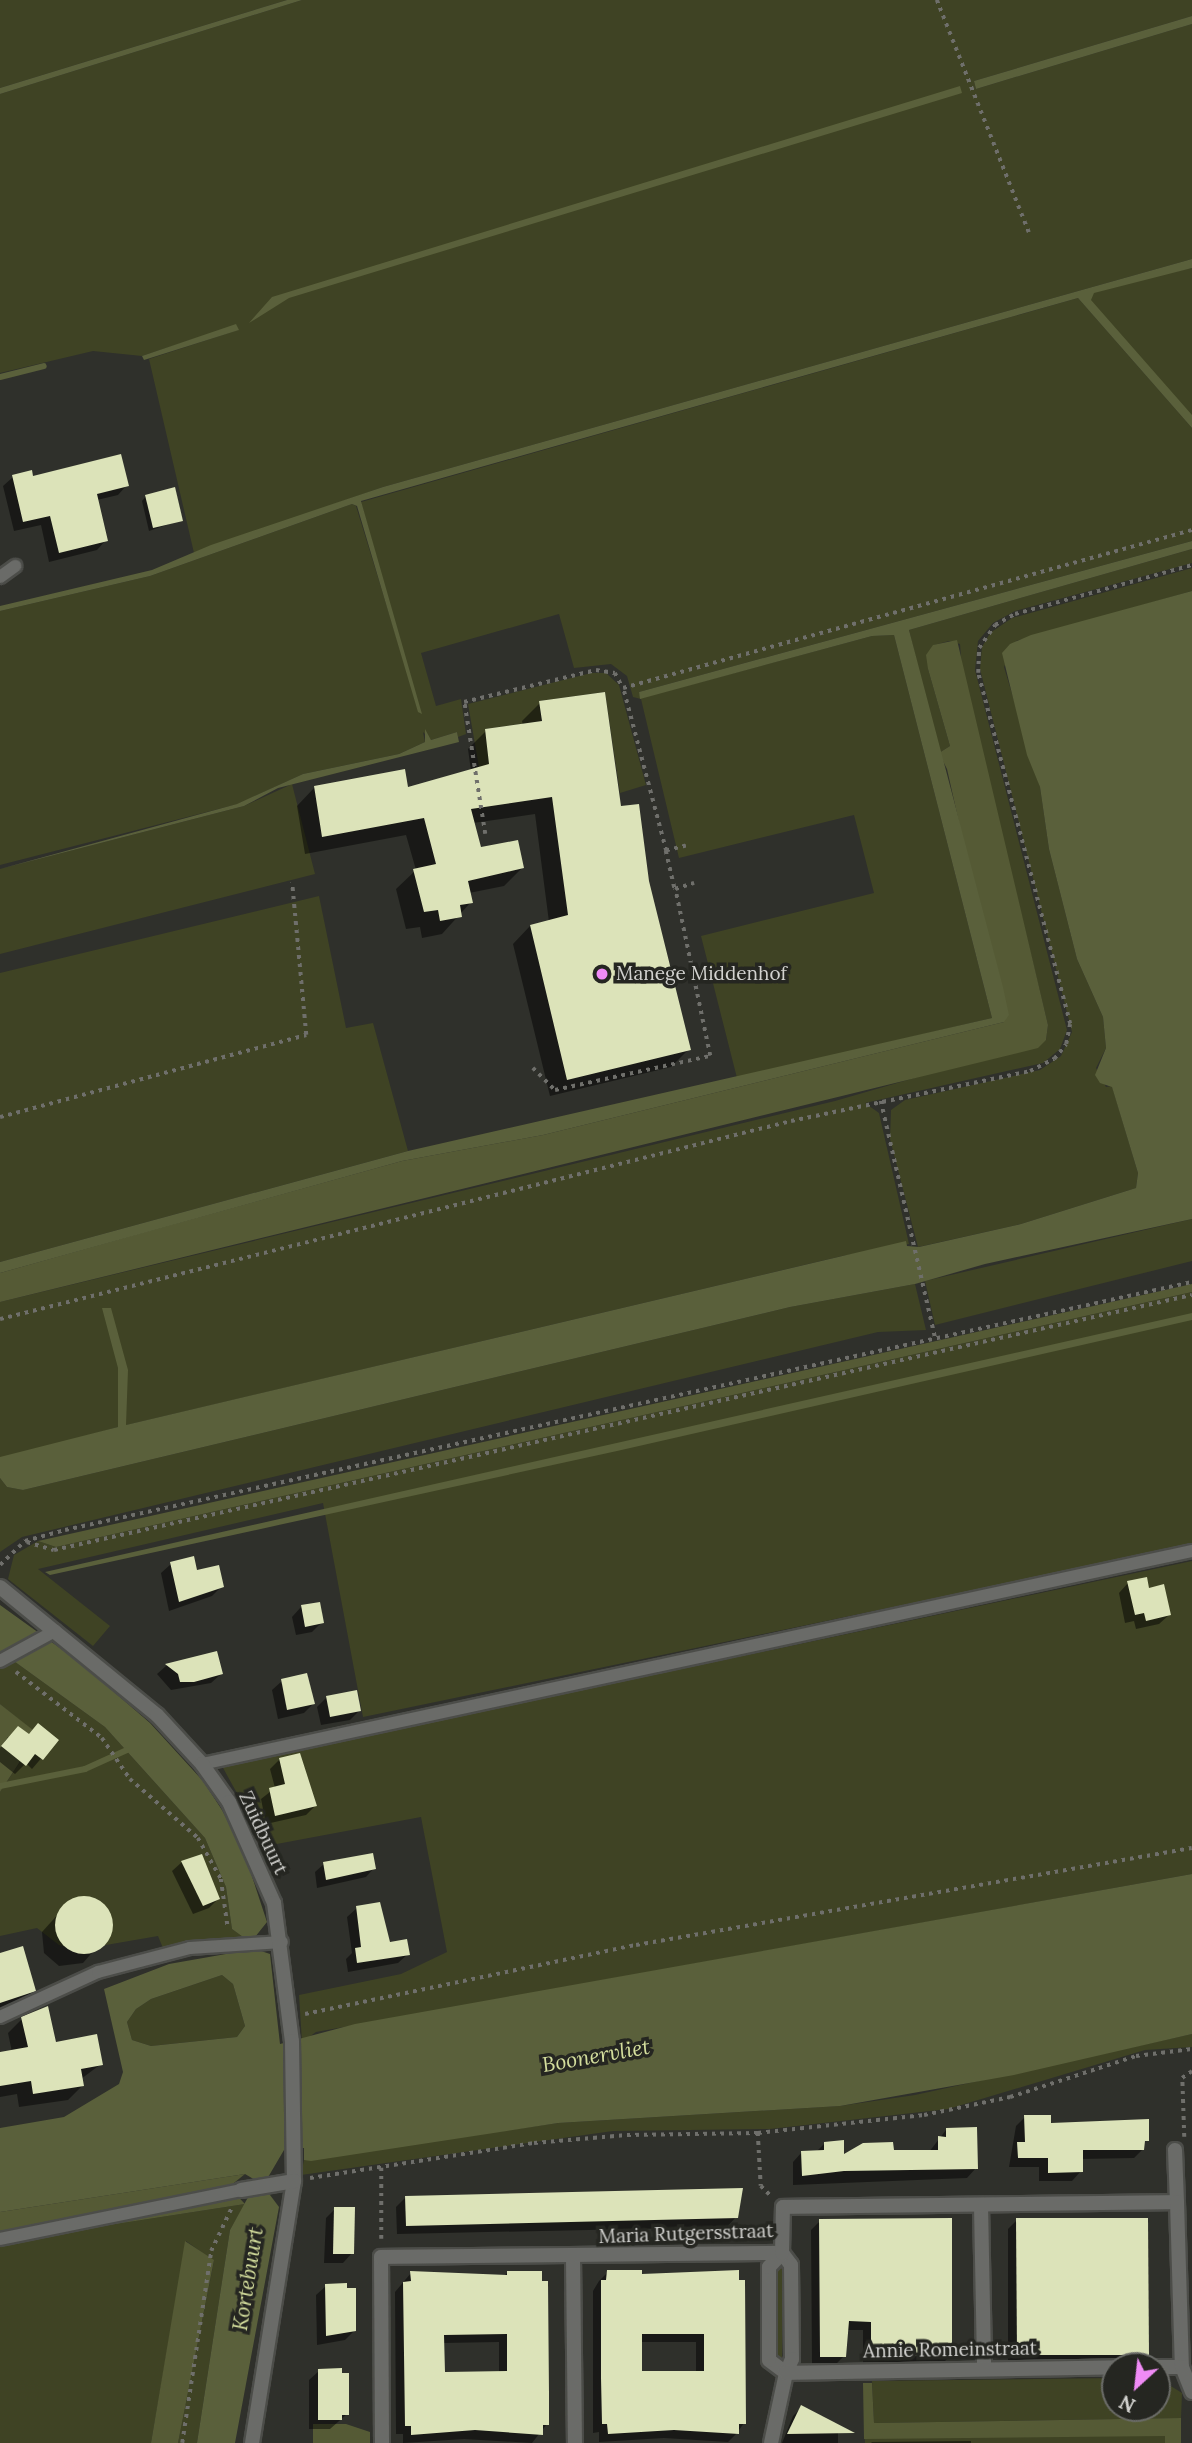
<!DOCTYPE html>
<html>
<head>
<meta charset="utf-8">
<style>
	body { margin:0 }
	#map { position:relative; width:1192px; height:2443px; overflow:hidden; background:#2f302b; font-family:Lora,serif }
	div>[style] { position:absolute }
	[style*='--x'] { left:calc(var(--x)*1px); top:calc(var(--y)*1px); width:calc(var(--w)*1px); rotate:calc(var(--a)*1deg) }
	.green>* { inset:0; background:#3f4324 }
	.forest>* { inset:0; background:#555a35 }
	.water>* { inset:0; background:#5a603b }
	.shadow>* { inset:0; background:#0007 }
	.stream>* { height:6px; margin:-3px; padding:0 3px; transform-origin:3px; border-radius:3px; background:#5a603b }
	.building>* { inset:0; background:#dce3b9 }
	.round { border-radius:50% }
	.path>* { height:3.5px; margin-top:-1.75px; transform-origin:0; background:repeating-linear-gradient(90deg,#6f6f6b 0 3.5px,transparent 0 8.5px) }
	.roads { filter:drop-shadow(2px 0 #4c4d49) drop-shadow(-2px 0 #4c4d49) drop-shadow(0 2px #4c4d49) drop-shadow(0 -2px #4c4d49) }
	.lane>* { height:12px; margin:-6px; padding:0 6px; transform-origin:6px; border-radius:6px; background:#6a6b68 }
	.street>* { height:14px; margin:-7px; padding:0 7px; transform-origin:7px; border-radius:7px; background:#6a6b68 }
	.dots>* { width:19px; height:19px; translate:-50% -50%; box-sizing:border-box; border:4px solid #252621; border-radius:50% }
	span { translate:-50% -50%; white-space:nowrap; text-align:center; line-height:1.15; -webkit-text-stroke:7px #252621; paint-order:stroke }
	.poi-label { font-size:19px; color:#d2d2cf }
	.left { translate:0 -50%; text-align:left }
	.street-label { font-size:19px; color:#d2d2cf }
	.water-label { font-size:21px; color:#d4de9d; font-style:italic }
	.north { position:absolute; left:1101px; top:2352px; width:70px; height:70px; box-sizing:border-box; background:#252621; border:2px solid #6a6b67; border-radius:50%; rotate:207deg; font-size:19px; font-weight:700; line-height:28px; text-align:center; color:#d2d2cf }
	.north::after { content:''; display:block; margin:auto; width:24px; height:32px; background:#f08bf6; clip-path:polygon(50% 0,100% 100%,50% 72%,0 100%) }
</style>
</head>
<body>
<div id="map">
	<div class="green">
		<div style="clip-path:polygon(0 0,287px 0,0 88px)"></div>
		<div style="clip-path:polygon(302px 0,1192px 0,1192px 16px,974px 81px,976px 89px,1192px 24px,1192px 259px,383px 487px,194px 553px,149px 359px,238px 330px,236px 325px,142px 356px,93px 351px,0 373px,0 94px)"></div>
		<div style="clip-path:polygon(1192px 268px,1192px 421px,1081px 292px)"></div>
		<div style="clip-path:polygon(1078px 298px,1192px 428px,1192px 541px,639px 692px,641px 698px,872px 636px,894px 635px,992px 1018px,737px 1078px,701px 936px,874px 893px,854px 815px,679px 858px,641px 699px,633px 697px,627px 676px,611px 664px,574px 668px,559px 614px,421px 653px,436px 706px,461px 699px,466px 734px,458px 737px,457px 732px,431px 740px,423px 732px,425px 742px,399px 754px,303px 774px,238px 804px,0 865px,0 611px,150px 576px,352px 504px,356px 506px,420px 714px,361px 502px)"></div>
		<div style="clip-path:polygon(1192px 549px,1192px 563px,1015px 611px,993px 623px,978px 641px,975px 670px,1067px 1030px,1060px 1049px,1043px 1063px,865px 1103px,879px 1113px,909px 1244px,842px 1256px,118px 1427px,0 1460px,0 1302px,835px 1101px,1046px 1040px,1048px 1025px,962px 669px,960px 644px,949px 641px,934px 645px,928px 669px,950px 746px,939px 753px,909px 630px)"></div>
		<div style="clip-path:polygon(1192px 568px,1192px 591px,1016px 641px,1004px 667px,1040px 787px,1049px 849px,1077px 959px,1103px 1017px,1106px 1048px,1096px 1068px,1106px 1087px,1112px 1086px,1138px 1173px,1136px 1188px,1021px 1224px,918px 1247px,890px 1139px,891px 1110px,905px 1100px,1040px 1070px,1061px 1056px,1072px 1032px,980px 669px,982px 647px,990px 633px,1012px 618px)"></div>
		<div style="clip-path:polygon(591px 673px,606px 673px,619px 685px,646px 785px,620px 793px,605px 692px,539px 701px,541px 721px,485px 729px,494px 805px,486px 807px,468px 704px)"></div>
		<div style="clip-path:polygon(292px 784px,315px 874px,0 954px,0 869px,244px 806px)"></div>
		<div style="clip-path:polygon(319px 896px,346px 1028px,373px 1023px,408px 1151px,0 1262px,0 973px)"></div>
		<div style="clip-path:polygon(1192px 1219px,1192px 1261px,935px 1325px,925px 1281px)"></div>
		<div style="clip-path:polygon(915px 1284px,926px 1330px,878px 1332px,22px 1537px,0 1552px,0 1478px,7px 1487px,23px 1490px,790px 1307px)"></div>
		<div style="clip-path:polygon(1192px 1292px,1192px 1545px,363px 1717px,323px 1503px,38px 1569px,110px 1626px,93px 1646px,8px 1579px,14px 1555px,38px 1541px,56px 1547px)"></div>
		<div style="clip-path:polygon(1192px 1561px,1192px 1874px,316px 2032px,302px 2042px,299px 1995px,401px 1974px,447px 1952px,421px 1817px,266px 1846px,222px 1766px)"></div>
		<div style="clip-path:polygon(0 1651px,105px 1727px,205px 1838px,226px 1887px,232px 1929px,243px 1937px,165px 1953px,158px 1936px,77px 1950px,59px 1945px,37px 1928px,0 1936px,0 1792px,38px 1735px,0 1704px)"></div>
		<div style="clip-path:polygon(222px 1975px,233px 1984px,245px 2026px,237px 2037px,151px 2046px,132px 2040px,127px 2022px,136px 2009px,151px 1999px)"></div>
		<div style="clip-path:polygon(1192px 2034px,1192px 2047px,1145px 2050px,948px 2109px,770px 2129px,613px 2131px,301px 2175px,304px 2160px,558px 2123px,840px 2106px,915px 2095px)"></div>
		<div style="clip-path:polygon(245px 2204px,230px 2230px,197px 2443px,178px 2443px,214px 2261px,186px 2241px,151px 2443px,0 2443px,0 2242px)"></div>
		<div style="clip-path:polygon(778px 2266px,783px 2269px,782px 2358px,775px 2354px,773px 2269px)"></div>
		<div style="clip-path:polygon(1115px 2378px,1115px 2408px,1157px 2408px,1158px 2378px,1182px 2393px,1181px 2418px,874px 2423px,872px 2381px)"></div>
		<div style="clip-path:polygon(1178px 2420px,1178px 2443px,865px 2443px,864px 2425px)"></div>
	</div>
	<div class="forest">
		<div style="clip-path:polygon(957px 640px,1048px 1025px,1046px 1040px,1038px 1048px,0 1302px,0 1273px,142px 1233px,402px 1161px,543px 1135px,1004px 1022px,947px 769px,939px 753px,950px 746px,928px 669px,926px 655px,933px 645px)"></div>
		<div style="clip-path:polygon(1192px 1284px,1192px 1292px,56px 1547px,38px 1541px)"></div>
		<div style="clip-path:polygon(0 1704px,38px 1734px,0 1792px)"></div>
		<div style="clip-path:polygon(245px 2174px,229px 2187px,245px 2204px,0 2242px,0 2212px)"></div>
		<div style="clip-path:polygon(185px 2241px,214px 2260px,178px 2443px,151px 2443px)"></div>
		<div style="clip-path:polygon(863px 2383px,872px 2383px,874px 2423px,1181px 2418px,1181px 2443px,1165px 2443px,1165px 2436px,864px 2439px)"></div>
		<div style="clip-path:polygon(313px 2424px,346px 2424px,370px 2432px,370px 2443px,313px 2443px)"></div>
	</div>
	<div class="water">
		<div style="clip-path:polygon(287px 0,302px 0,0 94px,0 88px)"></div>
		<div style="clip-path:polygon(1192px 16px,1192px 24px,976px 89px,974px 81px)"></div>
		<div style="clip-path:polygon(960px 86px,962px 93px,289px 298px,249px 323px,272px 297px)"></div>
		<div style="clip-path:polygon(1192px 259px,1192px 268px,1094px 293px,1091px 300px,1192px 415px,1192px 428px,1078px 298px,361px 501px,422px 714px,418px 712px,357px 506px,352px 504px,150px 576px,0 611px,0 606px,152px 570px,211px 545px,383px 487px)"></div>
		<div style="clip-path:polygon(236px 324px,239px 330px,144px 360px,142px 356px)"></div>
		<div style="clip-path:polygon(1192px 541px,1192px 549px,909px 630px,1003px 987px,1009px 1015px,1004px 1022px,543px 1135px,402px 1161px,0 1273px,0 1262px,408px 1151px,992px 1018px,894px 635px,872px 636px,640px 699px,639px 692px)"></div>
		<div style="clip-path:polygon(1192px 591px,1192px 1219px,985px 1264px,915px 1284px,790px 1307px,23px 1490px,7px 1487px,0 1478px,0 1457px,118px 1427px,118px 1368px,102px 1308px,111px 1308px,128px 1370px,126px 1425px,906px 1241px,907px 1246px,919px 1247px,1021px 1224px,1136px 1188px,1138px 1173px,1112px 1087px,1100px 1083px,1095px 1075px,1106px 1048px,1103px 1017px,1077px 959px,1049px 849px,1040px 787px,1027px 755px,1002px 653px,1010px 644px,1031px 635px)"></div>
		<div style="clip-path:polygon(425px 729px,431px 740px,457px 732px,459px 742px,278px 788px,244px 806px,0 869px,237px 804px,303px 774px,399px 754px,425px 742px)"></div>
		<div style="clip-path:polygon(1192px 1313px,1192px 1320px,617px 1451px,50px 1575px,45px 1572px)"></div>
		<div style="clip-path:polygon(evenodd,0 1605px,78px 1661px,150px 1723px,203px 1781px,222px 1810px,244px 1852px,267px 1922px,255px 1937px,255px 1949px,270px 1954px,280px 2044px,355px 2024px,1192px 1874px,1192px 2034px,1014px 2075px,840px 2106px,558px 2123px,311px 2161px,304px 2160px,304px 2148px,284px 2150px,267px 2179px,267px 2191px,279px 2207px,235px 2443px,197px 2443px,230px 2230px,257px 2181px,245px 2174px,0 2212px,0 2128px,64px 2117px,119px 2084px,123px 2072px,104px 1989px,169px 1964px,243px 1951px,243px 1937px,232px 1929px,226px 1887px,205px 1838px,105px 1727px,0 1651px,0 1605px,222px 1975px,233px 1984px,245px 2026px,237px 2037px,151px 2046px,132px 2040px,127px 2022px,136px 2009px,151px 1999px,222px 1975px)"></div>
	</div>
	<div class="shadow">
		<div style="clip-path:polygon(13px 477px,32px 478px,127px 485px,118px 495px,97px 500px,106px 540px,97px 550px,49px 562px,41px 525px,14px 531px,3px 486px)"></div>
		<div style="clip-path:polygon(146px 496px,181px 520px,149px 531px,142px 501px)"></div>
		<div style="clip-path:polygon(540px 703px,619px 808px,648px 882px,689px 1049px,671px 1067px,550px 1096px,513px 944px,530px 926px,549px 922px,535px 814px,473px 823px,480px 849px,522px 868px,504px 886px,469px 893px,471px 902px,442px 934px,422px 938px,420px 927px,406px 929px,396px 889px,416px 870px,406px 835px,305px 854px,297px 806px,314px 788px,406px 789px,471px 771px,468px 749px,486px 731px,523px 726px,522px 721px)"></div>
		<div style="clip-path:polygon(171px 1564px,196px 1572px,222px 1586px,212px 1596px,169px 1611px,161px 1573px)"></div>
		<div style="clip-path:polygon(1128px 1583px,1147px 1590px,1169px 1615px,1159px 1624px,1136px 1629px,1134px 1621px,1125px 1623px,1119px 1593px)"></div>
		<div style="clip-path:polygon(301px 1607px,322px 1622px,312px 1632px,296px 1635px,292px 1617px)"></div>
		<div style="clip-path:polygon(216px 1653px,221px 1674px,211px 1683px,171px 1690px,157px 1674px,166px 1666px)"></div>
		<div style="clip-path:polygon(282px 1681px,313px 1704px,304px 1713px,278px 1719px,272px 1690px)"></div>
		<div style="clip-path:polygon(327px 1697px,360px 1710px,350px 1720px,321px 1725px,317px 1707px)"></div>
		<div style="clip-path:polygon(28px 1736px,57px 1740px,32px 1769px,26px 1763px,15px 1774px,0 1762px,0 1748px,8px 1737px)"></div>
		<div style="clip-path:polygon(280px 1759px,315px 1806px,306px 1815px,266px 1824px,261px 1799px,275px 1788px,270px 1769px)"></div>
		<div style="clip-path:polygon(182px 1862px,218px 1899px,209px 1908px,193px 1914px,172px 1871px)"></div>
		<div style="clip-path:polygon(324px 1864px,374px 1868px,366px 1877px,317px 1888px,315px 1872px)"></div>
		<div style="clip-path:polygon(89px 1898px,108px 1912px,110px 1932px,83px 1963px,59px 1966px,44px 1953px,42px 1932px,70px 1901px)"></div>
		<div style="clip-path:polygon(357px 1908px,389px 1944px,408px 1954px,398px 1963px,348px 1972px,346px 1959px,352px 1953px,347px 1917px)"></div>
		<div style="clip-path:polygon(0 1955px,34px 1990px,22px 2003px,0 2009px)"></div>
		<div style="clip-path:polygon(22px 2019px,55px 2044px,101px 2064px,81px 2079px,82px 2086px,68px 2100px,19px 2107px,17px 2094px,0 2097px,0 2054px,12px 2052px,8px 2033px)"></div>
		<div style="clip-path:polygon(1025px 2117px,1049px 2125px,1143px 2149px,1134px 2158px,1081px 2159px,1081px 2171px,1072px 2181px,1039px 2181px,1039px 2167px,1009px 2167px,1016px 2126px)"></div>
		<div style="clip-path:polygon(946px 2130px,976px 2168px,967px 2178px,793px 2185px,793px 2162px,802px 2152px,816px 2152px,825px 2143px,842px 2158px,929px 2152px)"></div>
		<div style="clip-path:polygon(406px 2197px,736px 2217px,727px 2227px,397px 2234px,396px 2207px)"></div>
		<div style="clip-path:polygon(335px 2209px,352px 2253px,343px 2263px,324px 2263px,326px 2218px)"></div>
		<div style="clip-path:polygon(1017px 2220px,1148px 2354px,1139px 2363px,1008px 2364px,1008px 2229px)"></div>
		<div style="clip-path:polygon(820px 2221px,951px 2355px,942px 2364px,863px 2364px,863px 2330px,846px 2330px,844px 2356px,835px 2365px,812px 2365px,811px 2230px)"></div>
		<div style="clip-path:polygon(evenodd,737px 2271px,744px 2423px,737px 2433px,728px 2442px,664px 2438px,599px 2442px,599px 2432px,593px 2433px,593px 2291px,599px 2281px,608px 2272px,640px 2276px,737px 2271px,640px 2342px,696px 2342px,696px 2373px,641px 2373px,640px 2342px)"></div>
		<div style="clip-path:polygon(evenodd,411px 2273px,503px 2277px,507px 2273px,547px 2424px,532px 2443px,464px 2439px,403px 2443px,403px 2434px,396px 2434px,395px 2292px,411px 2273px,499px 2342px,499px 2373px,443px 2374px,443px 2343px,499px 2342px)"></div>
		<div style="clip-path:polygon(326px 2286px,355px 2330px,345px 2340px,317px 2345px,316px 2295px)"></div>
		<div style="clip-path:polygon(319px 2371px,347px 2414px,330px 2429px,309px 2429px,309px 2380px)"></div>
		<div style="clip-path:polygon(802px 2407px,838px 2426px,838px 2443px,782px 2443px,793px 2416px)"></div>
		<div style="clip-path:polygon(971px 2441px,971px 2443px,871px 2443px,872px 2442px)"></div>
	</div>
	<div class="stream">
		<div style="--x:0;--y:377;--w:45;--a:-14"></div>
		<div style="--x:0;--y:1786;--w:87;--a:-11.3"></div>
		<div style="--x:85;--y:1769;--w:46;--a:-24.3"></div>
	</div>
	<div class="building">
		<div style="clip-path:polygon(121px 454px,129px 486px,97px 494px,108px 541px,59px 553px,50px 516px,23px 522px,12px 475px,32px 470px,33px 476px)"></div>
		<div style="clip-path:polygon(175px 487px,183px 521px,153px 528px,145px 495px)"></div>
		<div style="clip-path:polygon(605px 692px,621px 806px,639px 804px,649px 881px,691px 1050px,567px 1080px,530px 925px,568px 915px,552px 797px,471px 809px,481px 847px,518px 840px,524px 868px,468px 881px,473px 903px,460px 905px,462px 917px,440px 921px,438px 910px,424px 912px,413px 869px,436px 864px,424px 818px,322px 837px,314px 786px,405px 769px,408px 787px,489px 764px,485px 729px,542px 721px,539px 701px)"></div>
		<div style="clip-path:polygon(194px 1556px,197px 1570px,219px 1565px,224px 1587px,179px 1602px,170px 1562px)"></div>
		<div style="clip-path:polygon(1147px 1577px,1149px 1588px,1164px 1584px,1171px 1615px,1146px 1621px,1144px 1613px,1135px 1615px,1127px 1581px)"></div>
		<div style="clip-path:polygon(320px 1602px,324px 1623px,305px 1627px,301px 1605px)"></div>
		<div style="clip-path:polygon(217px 1651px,223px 1674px,194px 1682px,180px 1682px,178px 1674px,165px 1664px)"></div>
		<div style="clip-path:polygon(307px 1673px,315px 1704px,287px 1710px,281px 1679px)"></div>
		<div style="clip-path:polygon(357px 1690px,361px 1711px,330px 1717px,326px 1696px)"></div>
		<div style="clip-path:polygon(38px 1723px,59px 1740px,43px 1760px,35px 1754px,26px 1766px,1px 1746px,18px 1726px,29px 1734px)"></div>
		<div style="clip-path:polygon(300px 1753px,317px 1806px,275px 1816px,269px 1788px,285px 1784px,279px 1758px)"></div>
		<div style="clip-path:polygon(373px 1853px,376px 1869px,326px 1880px,323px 1862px)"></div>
		<div style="clip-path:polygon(202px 1854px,220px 1899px,203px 1906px,181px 1861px)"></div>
		<div class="round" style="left:55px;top:1896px;width:58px;height:58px"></div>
		<div style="clip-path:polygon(380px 1902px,390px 1942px,407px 1939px,410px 1955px,357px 1963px,355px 1948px,361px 1947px,356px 1906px)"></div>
		<div style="clip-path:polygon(23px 1946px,36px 1991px,0 2003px,0 1953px)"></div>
		<div style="clip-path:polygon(48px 2006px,56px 2042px,97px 2034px,103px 2065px,81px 2069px,84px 2086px,33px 2094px,31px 2081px,0 2086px,0 2052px,28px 2047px,21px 2017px)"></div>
		<div style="clip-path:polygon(1024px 2115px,1051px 2115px,1051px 2123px,1149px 2119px,1149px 2141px,1145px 2141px,1144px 2150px,1083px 2150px,1083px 2172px,1048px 2173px,1048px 2158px,1018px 2158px,1017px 2142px,1025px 2142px)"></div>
		<div style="clip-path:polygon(977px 2127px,978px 2169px,844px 2171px,802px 2176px,801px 2151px,824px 2150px,824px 2142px,844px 2140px,844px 2154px,863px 2143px,893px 2142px,894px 2150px,938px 2150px,938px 2136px,946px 2137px,946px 2128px)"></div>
		<div style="clip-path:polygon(743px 2188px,738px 2218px,406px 2226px,405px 2196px)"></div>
		<div style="clip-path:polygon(334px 2207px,355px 2207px,354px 2254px,333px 2254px)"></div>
		<div style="clip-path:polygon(952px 2218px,952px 2356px,871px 2356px,871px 2322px,849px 2321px,846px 2357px,820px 2357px,819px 2219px)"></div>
		<div style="clip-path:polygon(1016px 2218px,1148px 2218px,1149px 2355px,1017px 2355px)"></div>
		<div style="clip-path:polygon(evenodd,607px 2270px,642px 2270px,642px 2274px,739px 2270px,739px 2280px,745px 2280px,746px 2424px,739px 2424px,739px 2434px,674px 2430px,608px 2434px,607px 2424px,602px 2424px,601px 2378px,601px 2280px,606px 2280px,607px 2270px,642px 2334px,704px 2334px,704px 2371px,642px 2371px,642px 2334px)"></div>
		<div style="clip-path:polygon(evenodd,410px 2271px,507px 2275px,507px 2271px,542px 2271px,542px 2281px,548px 2281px,549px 2394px,549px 2425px,543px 2425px,543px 2435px,475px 2430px,411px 2435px,411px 2426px,405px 2426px,403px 2282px,411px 2281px,410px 2271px,507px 2334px,507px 2371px,445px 2372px,444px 2335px,507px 2334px)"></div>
		<div style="clip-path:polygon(347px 2283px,347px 2288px,356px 2288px,356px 2331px,326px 2336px,325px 2284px)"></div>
		<div style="clip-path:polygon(342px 2368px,342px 2373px,349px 2373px,349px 2415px,342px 2415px,342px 2420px,318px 2420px,318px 2369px)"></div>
		<div style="clip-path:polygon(801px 2405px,855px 2433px,787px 2434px)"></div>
	</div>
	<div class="path">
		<div style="--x:937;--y:0;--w:250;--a:68.4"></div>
		<div style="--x:485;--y:834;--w:134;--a:-99"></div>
		<div style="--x:464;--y:702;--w:136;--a:-13.6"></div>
		<div style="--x:596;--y:670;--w:19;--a:9"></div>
		<div style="--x:615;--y:673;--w:17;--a:62"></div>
		<div style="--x:686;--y:846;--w:21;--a:166"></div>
		<div style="--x:666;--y:851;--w:169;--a:-104.8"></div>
		<div style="--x:623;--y:688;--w:591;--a:-15.52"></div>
		<div style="--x:666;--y:851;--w:39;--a:77"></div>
		<div style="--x:675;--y:889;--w:20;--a:-18"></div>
		<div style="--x:533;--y:1068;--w:31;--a:45"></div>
		<div style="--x:555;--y:1090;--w:159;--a:-12.4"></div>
		<div style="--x:710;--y:1056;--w:171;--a:-101.8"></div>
		<div style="--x:881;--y:1101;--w:242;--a:77.1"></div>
		<div style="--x:0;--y:1117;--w:317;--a:-15"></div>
		<div style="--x:306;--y:1035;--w:153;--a:-95.3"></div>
		<div style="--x:0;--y:1319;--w:815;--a:-14.05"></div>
		<div style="--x:791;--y:1121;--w:244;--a:-11.8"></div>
		<div style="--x:1030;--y:1071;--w:27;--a:-27"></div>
		<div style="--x:1054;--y:1059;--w:19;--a:-51"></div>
		<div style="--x:1066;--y:1044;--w:20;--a:-79"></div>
		<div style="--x:1070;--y:1024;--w:363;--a:-104.7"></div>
		<div style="--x:978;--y:673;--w:25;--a:-88"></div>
		<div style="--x:979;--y:648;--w:28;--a:-55"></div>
		<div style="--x:995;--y:625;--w:23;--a:-29"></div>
		<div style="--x:1015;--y:614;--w:184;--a:-15.5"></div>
		<div style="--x:27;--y:1542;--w:28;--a:17"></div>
		<div style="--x:54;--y:1550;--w:1166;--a:-12.63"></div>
		<div style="--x:0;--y:1565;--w:35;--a:-44"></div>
		<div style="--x:25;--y:1541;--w:41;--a:-15.4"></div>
		<div style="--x:65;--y:1530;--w:1154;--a:-12.41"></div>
		<div style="--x:16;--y:1672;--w:108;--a:37.5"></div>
		<div style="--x:102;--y:1738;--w:50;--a:55.7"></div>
		<div style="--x:130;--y:1779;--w:90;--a:40.9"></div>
		<div style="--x:198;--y:1838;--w:47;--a:60.7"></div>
		<div style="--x:221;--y:1879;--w:49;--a:81.9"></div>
		<div style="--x:305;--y:2014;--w:338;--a:-11.8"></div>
		<div style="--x:636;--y:1945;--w:564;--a:-9.9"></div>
		<div style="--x:758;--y:2133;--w:53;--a:86.8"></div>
		<div style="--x:761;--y:2186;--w:14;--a:45"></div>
		<div style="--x:1184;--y:2137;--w:59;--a:-91.9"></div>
		<div style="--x:1182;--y:2078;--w:12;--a:-35"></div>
		<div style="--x:310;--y:2178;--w:227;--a:-8.9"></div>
		<div style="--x:534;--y:2143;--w:93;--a:-4.9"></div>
		<div style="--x:627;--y:2135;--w:131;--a:-0.9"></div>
		<div style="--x:758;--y:2133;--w:167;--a:-6.2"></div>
		<div style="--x:924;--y:2115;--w:88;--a:-11.8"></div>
		<div style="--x:1010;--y:2097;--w:133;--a:-18"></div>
		<div style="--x:1136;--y:2056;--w:56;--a:-7.1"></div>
		<div style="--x:381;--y:2239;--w:71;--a:-90"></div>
		<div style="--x:182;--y:2443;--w:194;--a:-81.4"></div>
		<div style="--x:211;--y:2251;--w:49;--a:-64.5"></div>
	</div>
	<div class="roads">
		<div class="lane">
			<div style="--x:0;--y:577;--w:19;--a:-36"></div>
			<div style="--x:0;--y:1661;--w:63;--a:-28.6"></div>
			<div style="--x:202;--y:1764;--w:1013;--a:-12.14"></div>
			<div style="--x:0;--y:2017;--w:108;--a:-24.7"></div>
			<div style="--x:98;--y:1972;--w:95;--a:-14.6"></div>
			<div style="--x:190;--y:1948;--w:92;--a:-3.7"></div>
			<div style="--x:0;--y:2239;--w:246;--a:-11.5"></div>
		</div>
		<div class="street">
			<div style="--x:0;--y:1587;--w:203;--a:39.2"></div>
			<div style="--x:157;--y:1715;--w:67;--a:47.4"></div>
			<div style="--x:202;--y:1764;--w:47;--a:54.6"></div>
			<div style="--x:229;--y:1802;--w:111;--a:66"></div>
			<div style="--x:274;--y:1903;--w:139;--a:82.6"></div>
			<div style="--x:292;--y:2041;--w:140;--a:89.2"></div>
			<div style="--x:294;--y:2181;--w:265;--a:99.1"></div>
			<div style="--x:1175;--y:2150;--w:52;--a:87.8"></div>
			<div style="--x:241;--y:2190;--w:54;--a:-9.6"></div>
			<div style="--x:981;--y:2205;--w:163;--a:88.9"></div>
			<div style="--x:782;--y:2253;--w:15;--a:53"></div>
			<div style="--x:791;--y:2265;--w:94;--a:89.4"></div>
			<div style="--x:792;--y:2359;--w:15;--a:113"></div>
			<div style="--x:786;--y:2373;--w:21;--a:-143"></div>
			<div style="--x:769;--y:2360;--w:93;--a:-90"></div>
			<div style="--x:769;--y:2267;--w:19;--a:-47"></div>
			<div style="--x:573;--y:2256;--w:187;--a:89.4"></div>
			<div style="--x:1157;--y:2367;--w:25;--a:0"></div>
			<div style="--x:382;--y:2443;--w:186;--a:-90.3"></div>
			<div style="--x:381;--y:2257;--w:401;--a:-0.6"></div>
			<div style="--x:782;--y:2253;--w:46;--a:-88.8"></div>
			<div style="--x:783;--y:2207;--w:394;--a:-0.7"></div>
			<div style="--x:1177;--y:2202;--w:165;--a:88.3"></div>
			<div style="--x:1182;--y:2367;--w:27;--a:68"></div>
			<div style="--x:771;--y:2443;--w:72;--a:-77.9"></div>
			<div style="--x:786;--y:2373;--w:329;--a:-1"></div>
		</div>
	</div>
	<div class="dots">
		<div style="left:602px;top:974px;background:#f08bf6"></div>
	</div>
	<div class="poi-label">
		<span class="left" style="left:616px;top:974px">Manege Middenhof</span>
	</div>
	<div class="street-label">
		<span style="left:263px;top:1833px;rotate:65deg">Zuidbuurt</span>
		<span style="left:686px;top:2234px;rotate:-2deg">Maria Rutgersstraat</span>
		<span style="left:950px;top:2350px;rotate:-1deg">Annie Romeinstraat</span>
	</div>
	<div class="water-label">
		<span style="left:596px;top:2056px;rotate:-10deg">Boonervliet</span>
		<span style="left:248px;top:2279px;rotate:-81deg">Kortebuurt</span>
	</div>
	<div class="north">N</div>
</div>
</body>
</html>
